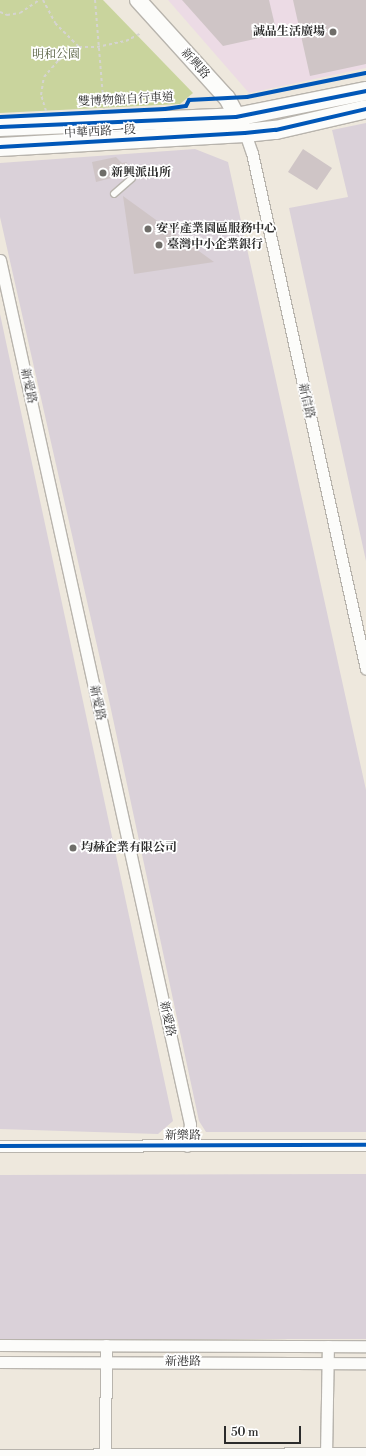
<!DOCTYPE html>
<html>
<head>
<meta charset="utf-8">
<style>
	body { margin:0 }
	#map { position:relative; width:366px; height:1456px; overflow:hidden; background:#eee8dd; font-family:"Libre Bodoni","Noto Serif TC",serif }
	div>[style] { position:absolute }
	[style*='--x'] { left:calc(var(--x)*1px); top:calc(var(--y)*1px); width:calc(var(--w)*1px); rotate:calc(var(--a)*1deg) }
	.built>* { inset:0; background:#ecdbe5 }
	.industrial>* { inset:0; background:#dad1d9 }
	.green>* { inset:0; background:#c9d49d }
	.building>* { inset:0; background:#cfc5c6 }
	.path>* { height:2px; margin-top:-1px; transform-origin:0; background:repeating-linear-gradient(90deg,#d5d4d0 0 3px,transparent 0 6px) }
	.roads { filter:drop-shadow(1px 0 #b8b4ad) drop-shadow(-1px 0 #b8b4ad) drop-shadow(0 1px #b8b4ad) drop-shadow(0 -1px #b8b4ad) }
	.lane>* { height:5.5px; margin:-2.75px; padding:0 2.75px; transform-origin:2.75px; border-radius:2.75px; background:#fcfcfa }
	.street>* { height:11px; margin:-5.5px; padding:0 5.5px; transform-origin:5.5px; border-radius:5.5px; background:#fcfcfa }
	.secondary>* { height:16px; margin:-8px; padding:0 8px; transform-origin:8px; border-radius:8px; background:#fcfcfa }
	.primary>* { height:18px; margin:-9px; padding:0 9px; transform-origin:9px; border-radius:9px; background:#fcfcfa }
	.cycleway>* { height:4px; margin:-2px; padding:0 2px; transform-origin:2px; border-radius:2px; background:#0057b8 }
	.dots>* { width:11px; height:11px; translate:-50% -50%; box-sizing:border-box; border:2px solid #fff; border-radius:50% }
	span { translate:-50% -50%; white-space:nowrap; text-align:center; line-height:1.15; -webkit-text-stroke:3.5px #fff; paint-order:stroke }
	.poi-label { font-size:12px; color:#2b2b2b; font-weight:700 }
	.right { translate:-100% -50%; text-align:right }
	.left { translate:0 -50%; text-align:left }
	.park-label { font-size:12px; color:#576041 }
	.street-label { font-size:12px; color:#2b2b2b }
	.scale { position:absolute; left:224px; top:1426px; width:77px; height:18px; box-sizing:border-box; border:2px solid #2b2b2b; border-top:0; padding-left:5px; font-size:12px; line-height:14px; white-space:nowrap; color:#2b2b2b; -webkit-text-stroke:3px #fff; paint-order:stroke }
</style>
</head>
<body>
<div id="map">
	<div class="built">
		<div style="clip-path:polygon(168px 0,366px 0,366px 68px,249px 93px)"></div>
	</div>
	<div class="industrial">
		<div style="clip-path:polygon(366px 123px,366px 561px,289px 208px,348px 197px,332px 130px)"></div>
		<div style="clip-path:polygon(195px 149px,228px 162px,366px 790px,366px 1132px,206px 1132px,199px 1121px,103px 672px,0 217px,0 163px)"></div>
		<div style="clip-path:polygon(0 314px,173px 1121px,158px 1134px,0 1129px)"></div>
		<div style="clip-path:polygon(366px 1174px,366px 1339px,0 1339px,0 1175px)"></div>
	</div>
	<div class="green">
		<div style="clip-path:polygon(0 0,103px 0,193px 93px,180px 104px,0 113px)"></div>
	</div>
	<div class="building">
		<div style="clip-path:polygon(182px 0,269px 0,277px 34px,223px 46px)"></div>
		<div style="clip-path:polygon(293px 0,366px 0,366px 64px,310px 76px)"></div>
		<div style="clip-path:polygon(303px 149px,332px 168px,317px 190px,288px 172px)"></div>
		<div style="clip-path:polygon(116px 157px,122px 163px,127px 162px,123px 175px,96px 182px,92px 162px)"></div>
		<div style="clip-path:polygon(123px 196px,214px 262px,134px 274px)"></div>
	</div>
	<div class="path">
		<div style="--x:43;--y:0;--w:26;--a:62"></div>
		<div style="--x:55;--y:23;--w:34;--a:45"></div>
		<div style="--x:79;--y:47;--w:18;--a:0"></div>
		<div style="--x:97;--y:47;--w:30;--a:-12"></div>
		<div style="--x:126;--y:41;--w:17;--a:-28"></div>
		<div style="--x:95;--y:0;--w:109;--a:85.3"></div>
		<div style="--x:0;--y:12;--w:8;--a:23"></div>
		<div style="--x:7;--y:15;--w:13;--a:-9"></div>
		<div style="--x:20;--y:13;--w:23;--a:-34"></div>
		<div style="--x:46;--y:111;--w:17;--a:-107"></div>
		<div style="--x:41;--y:95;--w:18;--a:-81"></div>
		<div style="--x:44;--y:77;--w:21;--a:-49"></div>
		<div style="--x:58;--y:61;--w:25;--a:-34"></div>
	</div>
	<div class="roads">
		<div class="lane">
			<div style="--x:114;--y:194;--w:23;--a:-41"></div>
		</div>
		<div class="street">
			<div style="--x:245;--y:133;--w:21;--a:71"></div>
			<div style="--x:252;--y:153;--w:528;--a:77.54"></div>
			<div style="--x:0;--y:260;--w:885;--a:77.6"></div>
			<div style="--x:190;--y:1124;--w:22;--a:98"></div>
			<div style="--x:0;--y:1146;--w:366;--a:-0.2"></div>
			<div style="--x:0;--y:1345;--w:366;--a:0.2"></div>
			<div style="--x:0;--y:1362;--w:366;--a:0.2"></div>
			<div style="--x:0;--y:1455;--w:366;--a:-0.3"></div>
			<div style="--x:105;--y:1456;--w:111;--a:-89.5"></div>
			<div style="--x:326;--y:1456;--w:110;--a:-89"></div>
		</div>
		<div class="secondary">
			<div style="--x:138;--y:0;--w:132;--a:47.8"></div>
			<div style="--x:227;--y:98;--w:32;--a:62"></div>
		</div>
		<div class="primary">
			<div style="--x:0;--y:127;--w:236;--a:-2.4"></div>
			<div style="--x:236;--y:117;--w:133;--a:-11.3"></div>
			<div style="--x:0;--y:147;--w:245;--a:-3.3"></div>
			<div style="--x:245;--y:133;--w:31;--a:-6"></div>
			<div style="--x:276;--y:130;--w:92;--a:-13.1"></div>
		</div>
	</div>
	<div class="cycleway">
		<div style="--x:0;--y:117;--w:165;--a:-2.8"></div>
		<div style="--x:165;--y:109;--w:21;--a:-8"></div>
		<div style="--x:186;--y:106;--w:7;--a:-63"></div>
		<div style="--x:189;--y:100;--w:58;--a:-3"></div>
		<div style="--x:247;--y:97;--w:121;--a:-11.4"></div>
		<div style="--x:0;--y:127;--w:236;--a:-2.4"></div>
		<div style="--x:236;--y:117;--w:133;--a:-11.3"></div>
		<div style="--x:0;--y:147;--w:245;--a:-3.3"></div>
		<div style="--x:245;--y:133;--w:31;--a:-6"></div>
		<div style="--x:276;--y:130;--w:92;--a:-13.1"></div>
		<div style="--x:0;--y:1146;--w:366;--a:-0.2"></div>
	</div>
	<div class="dots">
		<div style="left:333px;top:32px;background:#6f6d69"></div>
		<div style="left:103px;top:173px;background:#6f6d69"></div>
		<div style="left:148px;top:229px;background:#6f6d69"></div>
		<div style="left:159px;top:245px;background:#6f6d69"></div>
		<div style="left:73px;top:848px;background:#6f6d69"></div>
	</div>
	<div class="poi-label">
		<span class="right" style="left:325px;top:32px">誠品生活廣場</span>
		<span class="left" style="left:111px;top:173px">新興派出所</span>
		<span class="left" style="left:156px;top:229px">安平產業園區服務中心</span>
		<span class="left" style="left:167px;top:245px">臺灣中小企業銀行</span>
		<span class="left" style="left:81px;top:848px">均赫企業有限公司</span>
	</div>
	<div class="park-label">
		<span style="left:56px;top:55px">明和公園</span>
	</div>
	<div class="street-label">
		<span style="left:195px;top:64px;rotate:48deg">新興路</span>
		<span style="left:126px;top:100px;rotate:-3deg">雙博物館自行車道</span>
		<span style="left:100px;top:132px;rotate:-3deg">中華西路一段</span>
		<span style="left:28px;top:386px;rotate:78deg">新愛路</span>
		<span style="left:306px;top:401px;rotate:77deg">新信路</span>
		<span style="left:97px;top:703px;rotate:78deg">新愛路</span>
		<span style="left:167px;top:1019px;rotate:78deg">新愛路</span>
		<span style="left:183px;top:1136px">新樂路</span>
		<span style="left:183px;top:1362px">新港路</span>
	</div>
	<div class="scale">50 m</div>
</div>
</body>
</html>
